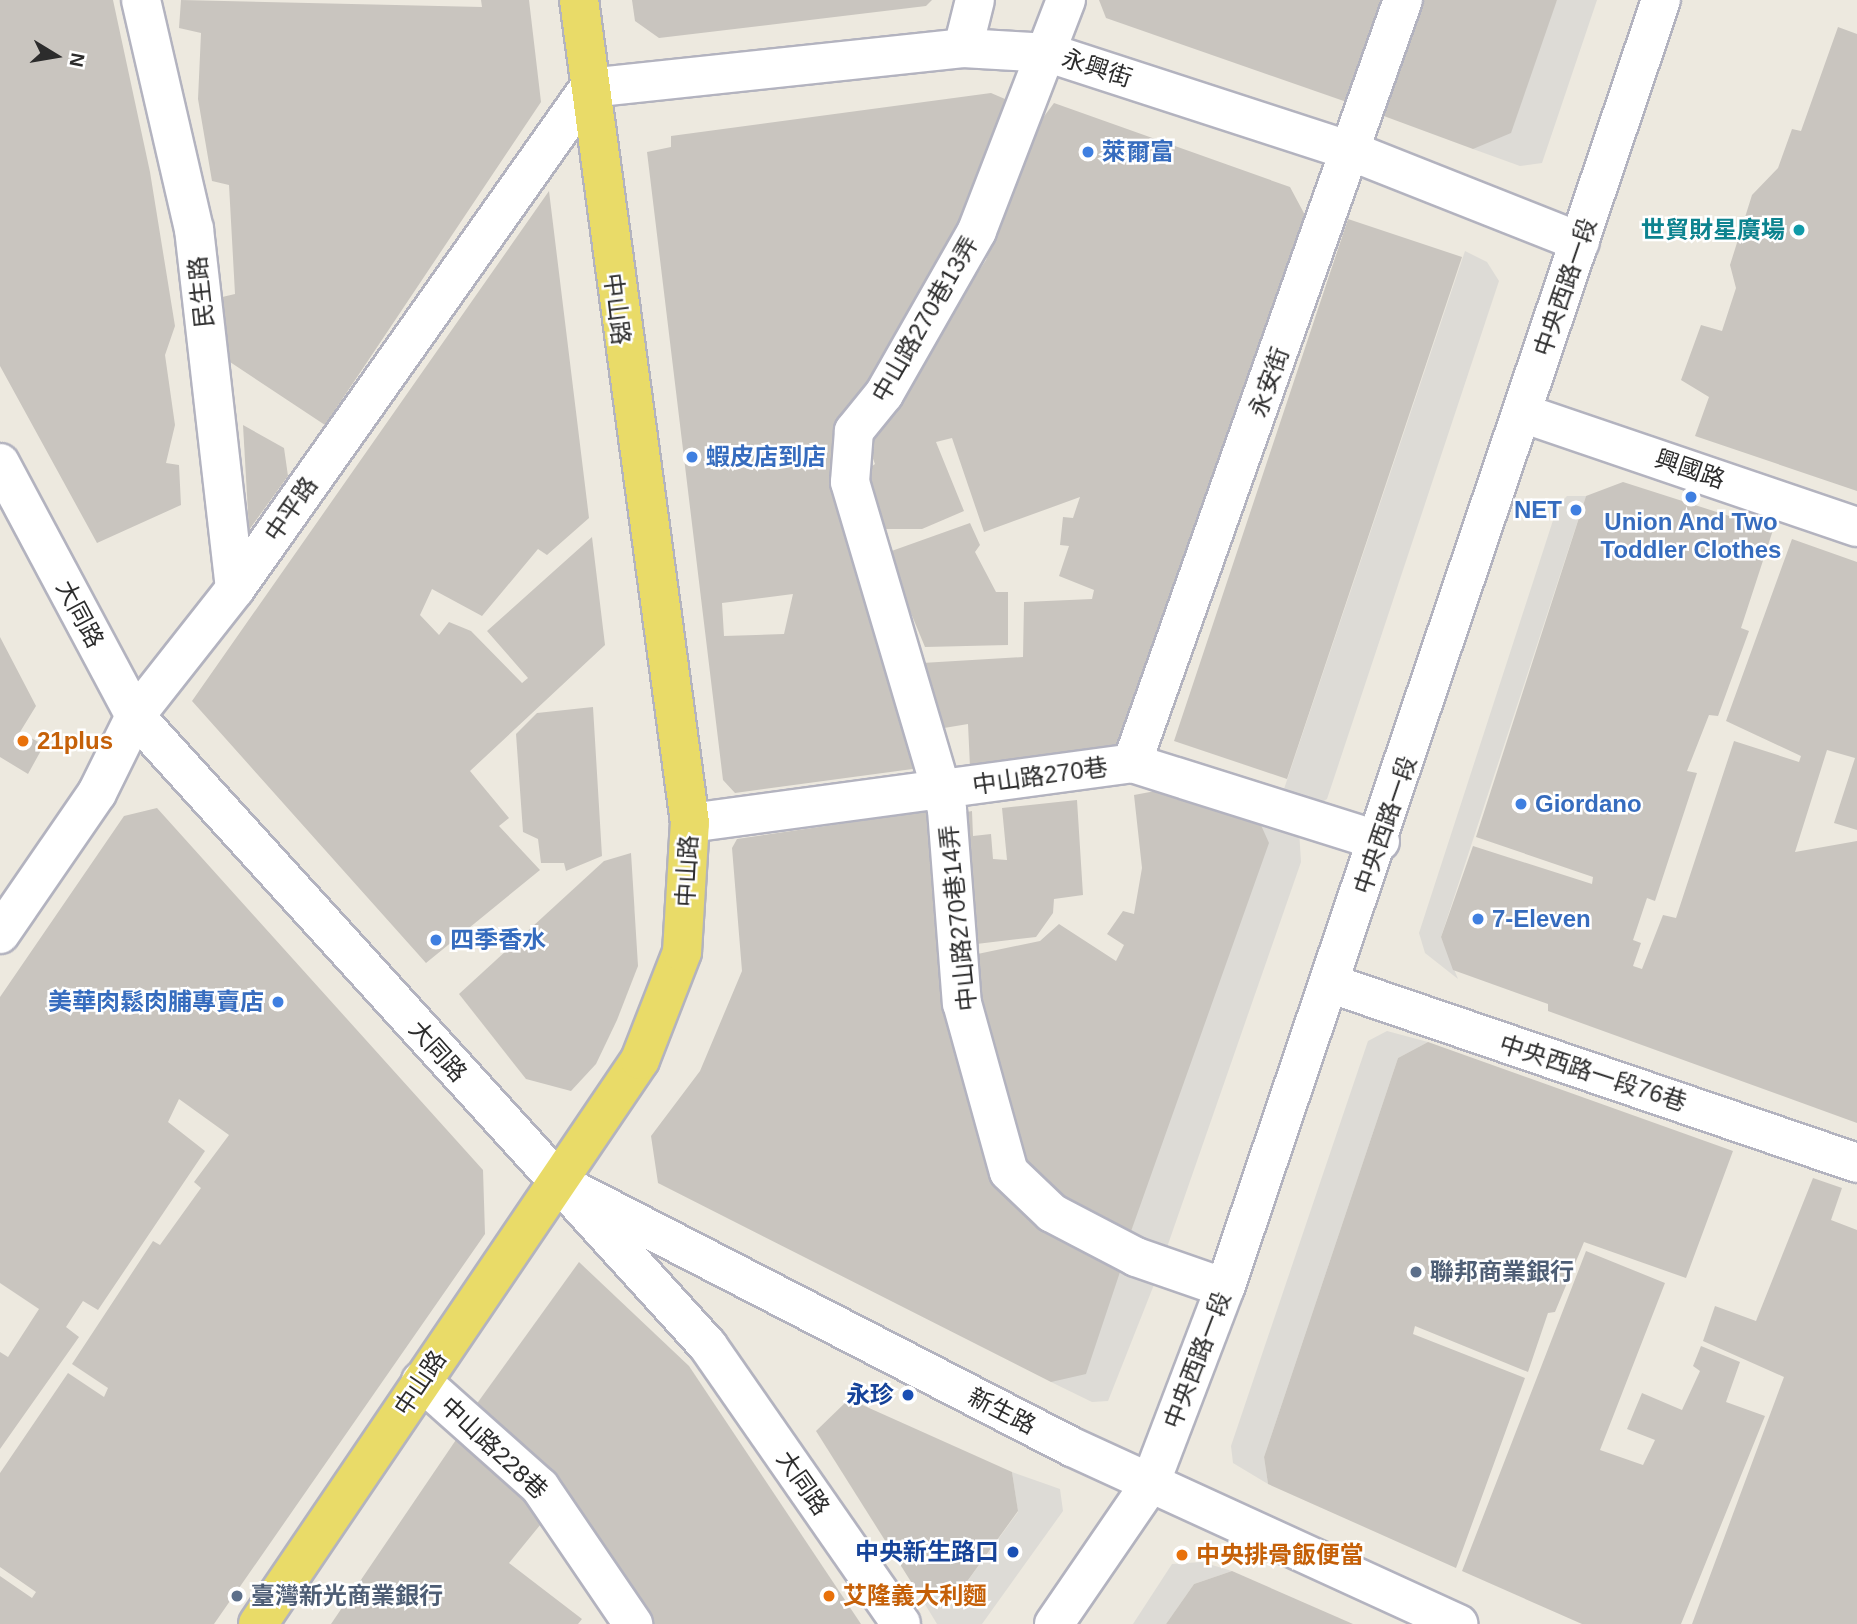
<!DOCTYPE html>
<html>
<head>
<meta charset="utf-8">
<style>
	body { margin:0 }
	#map { position:relative; width:1857px; height:1624px; overflow:hidden; background:#ede9df; font-family:Arial,"Noto Sans TC",sans-serif }
	div>[style] { position:absolute }
	[style*='--x'] { left:calc(var(--x)*1px); top:calc(var(--y)*1px); width:calc(var(--w)*1px); rotate:calc(var(--a)*1deg) }
	.plaza>* { inset:0; background:#dddbd6 }
	.building>* { inset:0; background:#c9c5bf }
	.roads { filter:drop-shadow(2px 0 #b3b3bf) drop-shadow(-2px 0 #b3b3bf) drop-shadow(0 2px #b3b3bf) drop-shadow(0 -2px #b3b3bf) }
	.minor>* { height:38px; margin:-19px; padding:0 19px; transform-origin:19px; border-radius:19px; background:#fff }
	.major>* { height:38px; margin:-19px; padding:0 19px; transform-origin:19px; border-radius:19px; background:#e9db68 }
	.dots>* { width:19px; height:19px; translate:-50% -50%; box-sizing:border-box; border:4px solid #fff; border-radius:50% }
	span { translate:-50% -50%; white-space:nowrap; text-align:center; line-height:1.15; -webkit-text-stroke:5px #fff; paint-order:stroke }
	.street-label { font-size:24px; color:#2c2c2c }
	.shop-label { font-size:24px; color:#366cbe; font-weight:700 }
	.left { translate:0 -50%; text-align:left }
	.right { translate:-100% -50%; text-align:right }
	.culture-label { font-size:24px; color:#0d838f; font-weight:700 }
	.food-label { font-size:24px; color:#c56008; font-weight:700 }
	.service-label { font-size:24px; color:#4e5e75; font-weight:700 }
	.transit-label { font-size:24px; color:#164399; font-weight:700 }
	.north { position:absolute; left:21px; top:21px; width:70px; height:70px; -webkit-text-stroke:5px #fff; paint-order:stroke; rotate:101deg; font-size:19px; font-weight:700; line-height:28px; text-align:center; color:#2c2c2c }
	.north::after { content:''; display:block; margin:auto; width:24px; height:32px; background:#2c2c2c; clip-path:polygon(50% 0,100% 100%,50% 72%,0 100%) }
</style>
</head>
<body>
<div id="map">
	<div class="plaza">
		<div style="clip-path:polygon(1557px 0,1597px 0,1542px 163px,1520px 166px,1473px 149px)"></div>
		<div style="clip-path:polygon(1465px 251px,1487px 262px,1499px 281px,1327px 799px,1317px 805px,1282px 795px)"></div>
		<div style="clip-path:polygon(1567px 496px,1586px 496px,1441px 937px,1458px 979px,1425px 953px,1419px 933px,1558px 505px)"></div>
		<div style="clip-path:polygon(1256px 814px,1299px 830px,1301px 862px,1165px 1253px,1129px 1237px)"></div>
		<div style="clip-path:polygon(1387px 1031px,1428px 1042px,1398px 1058px,1264px 1457px,1268px 1484px,1233px 1463px,1231px 1446px,1368px 1041px)"></div>
		<div style="clip-path:polygon(1125px 1257px,1159px 1272px,1108px 1401px,1092px 1402px,1051px 1382px)"></div>
		<div style="clip-path:polygon(1012px 1472px,1060px 1489px,1063px 1511px,982px 1624px,937px 1624px,920px 1596px,958px 1594px,1018px 1512px)"></div>
		<div style="clip-path:polygon(1202px 1562px,1232px 1571px,1194px 1584px,1166px 1624px,1133px 1624px,1172px 1564px)"></div>
	</div>
	<div class="building">
		<div style="clip-path:polygon(0 0,113px 0,150px 172px,175px 326px,165px 355px,175px 425px,166px 463px,179px 465px,181px 505px,97px 543px,0 366px)"></div>
		<div style="clip-path:polygon(181px 0,482px 7px,481px 0,529px 0,541px 102px,325px 425px,230px 362px,218px 298px,235px 294px,229px 185px,212px 181px,198px 99px,201px 33px,179px 28px)"></div>
		<div style="clip-path:polygon(632px 0,932px 0,926px 6px,659px 38px,635px 21px)"></div>
		<div style="clip-path:polygon(1099px 0,1397px 0,1361px 107px,1106px 18px)"></div>
		<div style="clip-path:polygon(1413px 0,1557px 0,1511px 133px,1473px 149px,1373px 112px)"></div>
		<div style="clip-path:polygon(1838px 27px,1857px 34px,1857px 491px,1695px 436px,1709px 397px,1681px 380px,1701px 325px,1722px 331px,1736px 288px,1730px 265px,1752px 195px,1778px 168px,1792px 129px,1801px 131px)"></div>
		<div style="clip-path:polygon(evenodd,991px 93px,1012px 102px,952px 261px,837px 438px,920px 768px,735px 793px,723px 780px,647px 152px,671px 147px,671px 136px,991px 93px,793px 594px,784px 634px,724px 636px,722px 603px,793px 594px)"></div>
		<div style="clip-path:polygon(1054px 103px,1290px 187px,1306px 217px,1135px 737px,1110px 750px,970px 767px,968px 724px,932px 730px,922px 663px,1023px 657px,1024px 602px,1092px 599px,1094px 590px,1059px 576px,1069px 546px,1060px 545px,1063px 517px,1073px 518px,1080px 497px,984px 532px,952px 438px,936px 442px,964px 511px,922px 529px,880px 529px,864px 472px,875px 464px,869px 448px,889px 408px,986px 260px,1036px 127px)"></div>
		<div style="clip-path:polygon(549px 191px,589px 518px,547px 555px,538px 549px,482px 616px,432px 589px,420px 615px,439px 635px,449px 622px,471px 631px,522px 683px,528px 678px,487px 631px,592px 537px,605px 645px,470px 771px,509px 818px,499px 826px,540px 870px,426px 963px,192px 701px)"></div>
		<div style="clip-path:polygon(1348px 219px,1462px 257px,1287px 779px,1174px 741px)"></div>
		<div style="clip-path:polygon(243px 425px,284px 448px,288px 476px,249px 530px)"></div>
		<div style="clip-path:polygon(1623px 482px,1773px 530px,1741px 628px,1749px 631px,1718px 716px,1709px 715px,1687px 771px,1697px 773px,1655px 901px,1647px 898px,1633px 940px,1641px 943px,1633px 966px,1642px 969px,1663px 915px,1676px 918px,1734px 741px,1799px 762px,1801px 756px,1726px 721px,1792px 539px,1857px 562px,1857px 830px,1834px 823px,1855px 758px,1827px 750px,1795px 852px,1857px 841px,1857px 1123px,1548px 1011px,1548px 1004px,1453px 970px,1441px 937px,1473px 846px,1592px 884px,1593px 877px,1476px 837px,1586px 496px)"></div>
		<div style="clip-path:polygon(970px 523px,980px 545px,975px 552px,996px 592px,1008px 592px,1008px 645px,925px 647px,886px 553px)"></div>
		<div style="clip-path:polygon(0 637px,36px 706px,20px 732px,44px 745px,28px 774px,0 757px)"></div>
		<div style="clip-path:polygon(593px 707px,602px 856px,566px 871px,564px 863px,541px 863px,538px 839px,523px 832px,516px 734px,537px 713px)"></div>
		<div style="clip-path:polygon(1166px 789px,1256px 814px,1269px 843px,1129px 1237px,1024px 1180px,968px 956px,1040px 941px,1059px 924px,1116px 961px,1124px 945px,1107px 934px,1123px 911px,1134px 914px,1142px 868px,1134px 795px)"></div>
		<div style="clip-path:polygon(1077px 800px,1083px 895px,1054px 899px,1053px 913px,1036px 937px,968px 945px,957px 814px,972px 811px,973px 836px,991px 834px,993px 859px,1007px 860px,1002px 808px)"></div>
		<div style="clip-path:polygon(157px 808px,483px 1170px,485px 1234px,214px 1624px,0 1624px,0 1576px,32px 1598px,36px 1592px,0 1567px,0 1473px,68px 1373px,104px 1397px,108px 1388px,72px 1364px,153px 1241px,160px 1245px,201px 1188px,194px 1182px,229px 1135px,179px 1099px,168px 1122px,205px 1151px,98px 1310px,83px 1301px,66px 1327px,79px 1337px,0 1449px,0 1352px,8px 1357px,39px 1309px,0 1283px,0 997px,124px 816px)"></div>
		<div style="clip-path:polygon(929px 811px,999px 1170px,1125px 1257px,1086px 1374px,1051px 1382px,658px 1183px,651px 1136px,700px 1071px,742px 971px,732px 848px,737px 839px)"></div>
		<div style="clip-path:polygon(631px 853px,638px 966px,617px 1020px,596px 1064px,571px 1091px,526px 1079px,459px 994px,604px 861px)"></div>
		<div style="clip-path:polygon(1428px 1042px,1733px 1151px,1686px 1278px,1584px 1242px,1555px 1312px,1548px 1313px,1528px 1372px,1415px 1326px,1413px 1334px,1525px 1378px,1456px 1568px,1268px 1484px,1264px 1457px,1398px 1058px)"></div>
		<div style="clip-path:polygon(1813px 1178px,1842px 1188px,1831px 1220px,1857px 1230px,1857px 1624px,1692px 1624px,1784px 1377px,1703px 1341px,1715px 1306px,1756px 1321px)"></div>
		<div style="clip-path:polygon(1586px 1251px,1665px 1283px,1600px 1450px,1643px 1465px,1655px 1440px,1627px 1429px,1642px 1393px,1682px 1410px,1700px 1371px,1693px 1366px,1701px 1346px,1740px 1362px,1726px 1402px,1765px 1416px,1681px 1624px,1582px 1624px,1462px 1571px)"></div>
		<div style="clip-path:polygon(579px 1262px,689px 1366px,861px 1624px,643px 1624px,473px 1409px)"></div>
		<div style="clip-path:polygon(849px 1399px,1012px 1472px,1018px 1511px,958px 1594px,920px 1596px,816px 1431px)"></div>
		<div style="clip-path:polygon(464px 1428px,545px 1519px,509px 1563px,582px 1619px,578px 1624px,331px 1624px)"></div>
		<div style="clip-path:polygon(1232px 1571px,1353px 1624px,1166px 1624px,1194px 1584px)"></div>
	</div>
	<div class="roads">
		<div class="minor">
			<div style="--x:141;--y:0;--w:235;--a:77"></div>
			<div style="--x:194;--y:229;--w:362;--a:83.5"></div>
			<div style="--x:1066;--y:0;--w:248;--a:111.1"></div>
			<div style="--x:977;--y:231;--w:188;--a:119.7"></div>
			<div style="--x:884;--y:394;--w:48;--a:129"></div>
			<div style="--x:854;--y:431;--w:51;--a:94.5"></div>
			<div style="--x:850;--y:482;--w:342;--a:73.5"></div>
			<div style="--x:947;--y:810;--w:194;--a:85.6"></div>
			<div style="--x:962;--y:1003;--w:175;--a:74.5"></div>
			<div style="--x:1009;--y:1172;--w:59;--a:43.6"></div>
			<div style="--x:1052;--y:1213;--w:95;--a:27.6"></div>
			<div style="--x:1136;--y:1257;--w:94;--a:19.2"></div>
			<div style="--x:963;--y:48;--w:49;--a:-76"></div>
			<div style="--x:1522;--y:413;--w:354;--a:18.8"></div>
			<div style="--x:0;--y:463;--w:287;--a:61.9"></div>
			<div style="--x:135;--y:716;--w:852;--a:47.71"></div>
			<div style="--x:708;--y:1346;--w:338;--a:55.2"></div>
			<div style="--x:1132;--y:763;--w:810;--a:-70.45"></div>
			<div style="--x:690;--y:823;--w:446;--a:-7.7"></div>
			<div style="--x:1132;--y:763;--w:260;--a:17.5"></div>
			<div style="--x:0;--y:934;--w:171;--a:-55.5"></div>
			<div style="--x:97;--y:793;--w:86;--a:-63.7"></div>
			<div style="--x:135;--y:716;--w:162;--a:-51.8"></div>
			<div style="--x:235;--y:589;--w:613;--a:-54.76"></div>
			<div style="--x:589;--y:88;--w:376;--a:-6.1"></div>
			<div style="--x:963;--y:48;--w:86;--a:3.3"></div>
			<div style="--x:1049;--y:53;--w:320;--a:18"></div>
			<div style="--x:1353;--y:152;--w:244;--a:21.6"></div>
			<div style="--x:1329;--y:983;--w:558;--a:18.82"></div>
			<div style="--x:579;--y:1193;--w:555;--a:27.26"></div>
			<div style="--x:1072;--y:1447;--w:425;--a:24.6"></div>
			<div style="--x:421;--y:1381;--w:159;--a:41.7"></div>
			<div style="--x:540;--y:1487;--w:166;--a:55.8"></div>
			<div style="--x:1054;--y:1624;--w:170;--a:-55.6"></div>
			<div style="--x:1150;--y:1484;--w:210;--a:-69.1"></div>
			<div style="--x:1225;--y:1288;--w:1360;--a:-71.3"></div>
		</div>
		<div class="major">
			<div style="--x:258;--y:1624;--w:681;--a:-55.89"></div>
			<div style="--x:640;--y:1060;--w:116;--a:-68.7"></div>
			<div style="--x:682;--y:952;--w:129;--a:-86.5"></div>
			<div style="--x:690;--y:823;--w:830;--a:-97.68"></div>
		</div>
	</div>
	<div class="dots">
		<div style="left:1088px;top:152px;background:#3f7fe0"></div>
		<div style="left:1799px;top:230px;background:#0f9aa8"></div>
		<div style="left:692px;top:457px;background:#3f7fe0"></div>
		<div style="left:1691px;top:497px;background:#3f7fe0"></div>
		<div style="left:1576px;top:510px;background:#3f7fe0"></div>
		<div style="left:23px;top:741px;background:#e8710a"></div>
		<div style="left:1521px;top:804px;background:#3f7fe0"></div>
		<div style="left:1478px;top:919px;background:#3f7fe0"></div>
		<div style="left:436px;top:940px;background:#3f7fe0"></div>
		<div style="left:278px;top:1002px;background:#3f7fe0"></div>
		<div style="left:1416px;top:1272px;background:#5c6f8a"></div>
		<div style="left:908px;top:1395px;background:#1a4fb4"></div>
		<div style="left:1013px;top:1552px;background:#1a4fb4"></div>
		<div style="left:1182px;top:1555px;background:#e8710a"></div>
		<div style="left:237px;top:1596px;background:#5c6f8a"></div>
		<div style="left:829px;top:1596px;background:#e8710a"></div>
	</div>
	<div class="street-label">
		<span style="left:1097px;top:68px;rotate:18deg">永興街</span>
		<span style="left:1565px;top:287px;rotate:-71deg">中央西路一段</span>
		<span style="left:201px;top:292px;rotate:-96deg">民生路</span>
		<span style="left:617px;top:309px;rotate:83deg">中山路</span>
		<span style="left:925px;top:319px;rotate:-60deg">中山路270巷13弄</span>
		<span style="left:1269px;top:382px;rotate:-70deg">永安街</span>
		<span style="left:1690px;top:469px;rotate:19deg">興國路</span>
		<span style="left:291px;top:509px;rotate:-55deg">中平路</span>
		<span style="left:80px;top:614px;rotate:62deg">大同路</span>
		<span style="left:1040px;top:776px;rotate:-8deg">中山路270巷</span>
		<span style="left:1385px;top:825px;rotate:-71deg">中央西路一段</span>
		<span style="left:687px;top:871px;rotate:-87deg">中山路</span>
		<span style="left:958px;top:918px;rotate:-96deg">中山路270巷14弄</span>
		<span style="left:438px;top:1051px;rotate:48deg">大同路</span>
		<span style="left:1593px;top:1073px;rotate:18deg">中央西路一段76巷</span>
		<span style="left:1197px;top:1360px;rotate:-69deg">中央西路一段</span>
		<span style="left:420px;top:1383px;rotate:-56deg">中山路</span>
		<span style="left:1002px;top:1411px;rotate:27deg">新生路</span>
		<span style="left:494px;top:1448px;rotate:43deg">中山路228巷</span>
		<span style="left:803px;top:1483px;rotate:55deg">大同路</span>
	</div>
	<div class="shop-label">
		<span class="left" style="left:1102px;top:152px">萊爾富</span>
		<span class="left" style="left:706px;top:457px">蝦皮店到店</span>
		<span class="right" style="left:1562px;top:510px">NET</span>
		<span style="left:1691px;top:536px">Union And Two<br>Toddler Clothes</span>
		<span class="left" style="left:1535px;top:804px">Giordano</span>
		<span class="left" style="left:1492px;top:919px">7-Eleven</span>
		<span class="left" style="left:450px;top:940px">四季香水</span>
		<span class="right" style="left:264px;top:1002px">美華肉鬆肉脯專賣店</span>
	</div>
	<div class="culture-label">
		<span class="right" style="left:1785px;top:230px">世貿財星廣場</span>
	</div>
	<div class="food-label">
		<span class="left" style="left:37px;top:741px">21plus</span>
		<span class="left" style="left:1196px;top:1555px">中央排骨飯便當</span>
		<span class="left" style="left:843px;top:1596px">艾隆義大利麵</span>
	</div>
	<div class="service-label">
		<span class="left" style="left:1430px;top:1272px">聯邦商業銀行</span>
		<span class="left" style="left:251px;top:1596px">臺灣新光商業銀行</span>
	</div>
	<div class="transit-label">
		<span class="right" style="left:894px;top:1395px">永珍</span>
		<span class="right" style="left:999px;top:1552px">中央新生路口</span>
	</div>
	<div class="north">N</div>
</div>
</body>
</html>
